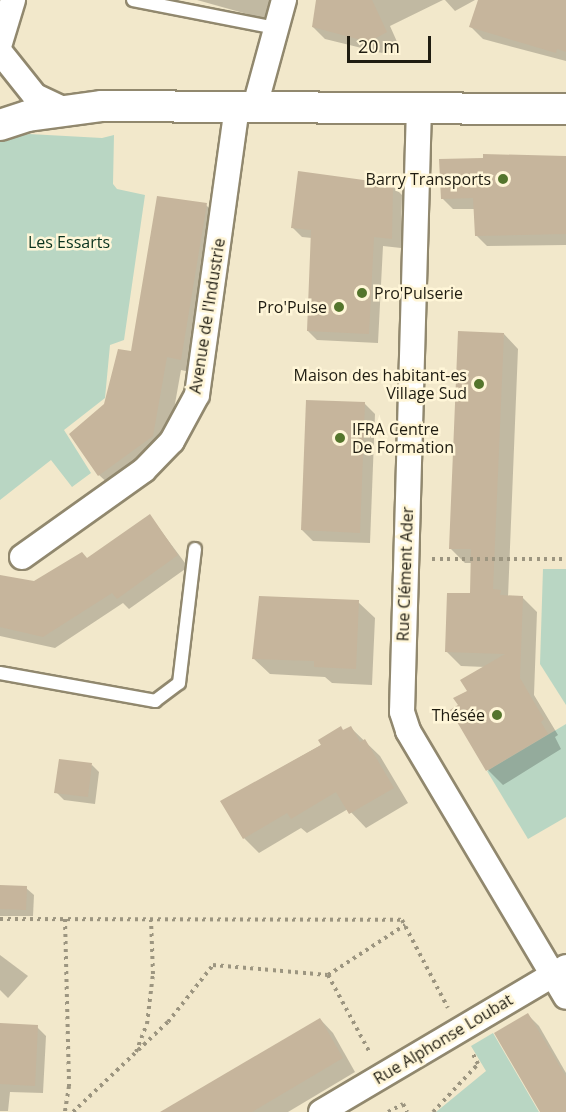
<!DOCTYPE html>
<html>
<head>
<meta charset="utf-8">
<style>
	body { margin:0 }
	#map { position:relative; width:566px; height:1112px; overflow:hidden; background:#f2e8cb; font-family:"Open Sans",sans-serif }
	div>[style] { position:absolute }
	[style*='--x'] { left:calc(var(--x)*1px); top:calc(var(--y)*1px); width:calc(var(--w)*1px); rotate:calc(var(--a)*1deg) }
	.green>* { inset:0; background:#b9d6c3 }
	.shadow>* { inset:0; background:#0003 }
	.building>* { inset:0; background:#c6b59c }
	.path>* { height:4px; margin-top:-2px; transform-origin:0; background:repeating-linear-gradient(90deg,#9c9580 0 3px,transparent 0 7.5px) }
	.roads { filter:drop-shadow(2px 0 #91886e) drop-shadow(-2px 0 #91886e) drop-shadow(0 2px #91886e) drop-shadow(0 -2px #91886e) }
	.service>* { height:12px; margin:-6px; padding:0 6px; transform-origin:6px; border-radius:6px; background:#fff }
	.minor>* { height:24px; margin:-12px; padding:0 12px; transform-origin:12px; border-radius:12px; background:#fff }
	.tertiary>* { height:30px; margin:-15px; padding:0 15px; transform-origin:15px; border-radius:15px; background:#fff }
	.dots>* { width:16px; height:16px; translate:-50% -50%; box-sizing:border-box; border:3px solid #fff6d8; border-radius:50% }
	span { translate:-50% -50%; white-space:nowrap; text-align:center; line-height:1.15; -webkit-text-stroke:5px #fff6d8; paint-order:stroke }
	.poi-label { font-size:16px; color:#1f1c11 }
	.right { translate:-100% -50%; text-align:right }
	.left { translate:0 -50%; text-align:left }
	.park-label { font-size:16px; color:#09321d }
	.street-label { font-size:16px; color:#1f1c11 }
	.scale { position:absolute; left:347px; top:36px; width:84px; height:27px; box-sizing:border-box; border:3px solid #1f1c11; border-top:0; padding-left:8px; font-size:18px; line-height:21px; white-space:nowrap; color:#1f1c11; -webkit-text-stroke:4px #fff6d8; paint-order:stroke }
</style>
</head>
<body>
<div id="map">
	<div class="green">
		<div style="clip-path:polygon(29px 134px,102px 138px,114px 135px,113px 184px,117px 189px,145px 195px,124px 340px,110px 345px,105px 398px,64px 430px,91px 473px,72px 487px,51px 460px,0 500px,0 140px)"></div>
		<div style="clip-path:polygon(543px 569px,566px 569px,566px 705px,540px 664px)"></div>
		<div style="clip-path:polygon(566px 724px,566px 817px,528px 839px,487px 771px)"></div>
		<div style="clip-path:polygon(493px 1033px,539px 1112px,436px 1112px,486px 1071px,471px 1046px)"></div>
	</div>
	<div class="shadow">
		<div style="clip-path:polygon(197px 0,274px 0,268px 20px)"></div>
		<div style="clip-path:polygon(318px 0,443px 0,390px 26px,398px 44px,382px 53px,325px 39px,313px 27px)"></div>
		<div style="clip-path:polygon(445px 0,475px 0,455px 11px)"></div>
		<div style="clip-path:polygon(479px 0,566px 0,566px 61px,483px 39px,471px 27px)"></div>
		<div style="clip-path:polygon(566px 158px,566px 245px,487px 246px,476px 235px,475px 209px,453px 209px,442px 198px)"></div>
		<div style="clip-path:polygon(392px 185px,402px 195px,401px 248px,383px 246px,378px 343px,317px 340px,308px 331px,312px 238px,302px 237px,292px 227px)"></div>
		<div style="clip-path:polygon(206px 205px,219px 218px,194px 373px,181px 370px,167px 449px,113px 488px,99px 475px,106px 404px)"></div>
		<div style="clip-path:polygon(504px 334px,518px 349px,508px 597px,522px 597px,537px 612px,534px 695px,558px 735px,555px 737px,561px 749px,503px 785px,488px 770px,460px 705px,485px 667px,461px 666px,446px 651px,471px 595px,472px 563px,465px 563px,450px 548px)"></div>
		<div style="clip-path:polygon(364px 403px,375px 414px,370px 543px,313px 541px,302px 530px)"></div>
		<div style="clip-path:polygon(150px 516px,188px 567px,129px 609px,123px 603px,55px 648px,0 636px,0 576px,34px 583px,88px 560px)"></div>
		<div style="clip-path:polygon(358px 602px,375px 618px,372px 685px,332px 683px,325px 677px,270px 674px,253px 658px)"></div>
		<div style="clip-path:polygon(351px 728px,380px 756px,408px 803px,366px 828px,348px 809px,307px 833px,301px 828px,259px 853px,244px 838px,223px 801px)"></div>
		<div style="clip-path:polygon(92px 765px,99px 772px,95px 804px,64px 800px,56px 792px)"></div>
		<div style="clip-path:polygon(0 887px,26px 888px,34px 895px,33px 916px,0 916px)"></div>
		<div style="clip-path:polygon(0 955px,28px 976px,8px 998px,0 990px)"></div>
		<div style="clip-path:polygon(528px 1015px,539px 1026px,566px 1073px,566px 1112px,542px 1112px)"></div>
		<div style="clip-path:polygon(320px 1019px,333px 1033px,355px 1072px,288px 1112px,163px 1112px)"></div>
		<div style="clip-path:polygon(37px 1027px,46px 1036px,43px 1093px,10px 1092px,8px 1111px,0 1111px,0 1059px)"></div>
	</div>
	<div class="building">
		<div style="clip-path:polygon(316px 0,372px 0,387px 32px,369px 42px,312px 27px)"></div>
		<div style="clip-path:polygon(478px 0,566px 0,566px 52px,557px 49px,556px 53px,469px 27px)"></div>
		<div style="clip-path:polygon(483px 154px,566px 156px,566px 234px,475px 236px,473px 198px,441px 199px,439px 159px,483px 158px)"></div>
		<div style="clip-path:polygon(298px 171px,393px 184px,392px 239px,374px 237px,369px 334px,307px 331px,311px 230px,291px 228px)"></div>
		<div style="clip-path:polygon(157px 196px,207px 203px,181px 360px,167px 357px,153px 436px,98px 476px,69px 434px,104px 404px,118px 349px,131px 351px)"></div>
		<div style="clip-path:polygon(458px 331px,504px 333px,493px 589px,501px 590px,500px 595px,523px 596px,520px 678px,544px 719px,541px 722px,548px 734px,486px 771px,450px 710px,458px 705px,453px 698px,467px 691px,460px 680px,505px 654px,445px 652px,447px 593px,470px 593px,471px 549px,449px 549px)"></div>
		<div style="clip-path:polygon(306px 400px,365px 402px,360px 533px,301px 530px)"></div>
		<div style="clip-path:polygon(150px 514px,178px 555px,117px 599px,112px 593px,43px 637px,0 627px,0 575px,34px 581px,82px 552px,87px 558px)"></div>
		<div style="clip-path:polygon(259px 596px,359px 600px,356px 669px,314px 667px,314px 661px,252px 659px)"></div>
		<div style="clip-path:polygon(341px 726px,343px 730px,351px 726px,360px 742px,365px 739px,394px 788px,349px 814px,336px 792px,291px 819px,287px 813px,243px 839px,220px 801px,321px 745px,318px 740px)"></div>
		<div style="clip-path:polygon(59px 759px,92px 763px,88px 797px,54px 793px)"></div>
		<div style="clip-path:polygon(0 885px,27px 886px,26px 910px,0 909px)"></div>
		<div style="clip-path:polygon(528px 1013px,566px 1077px,566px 1112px,540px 1112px,494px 1033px)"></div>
		<div style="clip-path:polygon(320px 1018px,343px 1058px,252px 1112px,160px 1112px)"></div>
		<div style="clip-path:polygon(0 1023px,38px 1025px,35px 1086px,0 1084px)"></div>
	</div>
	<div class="path">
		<div style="--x:432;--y:559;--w:134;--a:0"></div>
		<div style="--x:0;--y:919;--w:402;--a:0.1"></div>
		<div style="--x:402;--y:920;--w:99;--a:62.4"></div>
		<div style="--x:65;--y:919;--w:167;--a:88.6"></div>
		<div style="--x:69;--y:1086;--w:26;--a:99"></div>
		<div style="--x:328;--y:975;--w:92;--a:-33"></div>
		<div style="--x:136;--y:1052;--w:30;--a:-69"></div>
		<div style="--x:147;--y:1024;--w:50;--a:-83.2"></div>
		<div style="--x:153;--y:974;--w:54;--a:-92.1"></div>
		<div style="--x:73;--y:1112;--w:131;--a:-43.5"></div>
		<div style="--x:168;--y:1022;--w:73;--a:-51.7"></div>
		<div style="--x:213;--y:965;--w:115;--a:5"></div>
		<div style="--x:328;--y:975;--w:89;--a:61.7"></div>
		<div style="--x:388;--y:1112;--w:17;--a:-28"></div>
		<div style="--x:403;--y:1104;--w:9;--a:63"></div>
		<div style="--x:433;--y:1112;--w:66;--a:-46.8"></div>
		<div style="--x:478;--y:1064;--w:13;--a:-117"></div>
	</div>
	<div class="roads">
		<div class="service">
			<div style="--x:133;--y:0;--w:146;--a:11.1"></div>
			<div style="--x:0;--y:673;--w:158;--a:10.2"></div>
			<div style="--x:155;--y:701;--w:30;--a:-37"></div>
			<div style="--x:179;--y:683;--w:135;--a:-83.2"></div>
		</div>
		<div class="minor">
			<div style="--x:0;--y:43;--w:45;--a:-73.2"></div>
			<div style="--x:0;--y:52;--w:56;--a:51.5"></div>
			<div style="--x:35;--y:96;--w:31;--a:25"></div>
			<div style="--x:255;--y:106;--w:110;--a:-74.7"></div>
			<div style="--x:419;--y:107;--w:605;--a:91.61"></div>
			<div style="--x:402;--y:712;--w:20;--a:72"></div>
			<div style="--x:408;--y:731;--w:309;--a:59.3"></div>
			<div style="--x:22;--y:557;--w:150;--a:-35.5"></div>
			<div style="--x:144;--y:470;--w:40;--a:-46"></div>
			<div style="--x:172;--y:441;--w:52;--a:-61.5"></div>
			<div style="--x:197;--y:395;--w:293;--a:-82.1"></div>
			<div style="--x:321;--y:1112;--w:285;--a:-30.6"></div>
		</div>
		<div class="tertiary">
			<div style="--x:0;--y:125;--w:29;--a:-18"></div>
			<div style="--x:28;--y:116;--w:75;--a:-7.7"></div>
			<div style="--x:102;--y:106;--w:464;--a:0.4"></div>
		</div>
	</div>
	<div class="dots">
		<div style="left:503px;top:179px;background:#54752c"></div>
		<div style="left:362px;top:293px;background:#54752c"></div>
		<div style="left:339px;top:307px;background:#54752c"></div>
		<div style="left:479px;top:384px;background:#54752c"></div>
		<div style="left:340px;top:438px;background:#54752c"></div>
		<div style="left:497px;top:715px;background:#54752c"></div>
	</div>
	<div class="poi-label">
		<span class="right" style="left:491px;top:179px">Barry Transports</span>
		<span class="left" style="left:374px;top:293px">Pro'Pulserie</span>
		<span class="right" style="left:327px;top:307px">Pro'Pulse</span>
		<span class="right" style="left:467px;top:384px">Maison des habitant-es<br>Village Sud</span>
		<span class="left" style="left:352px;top:438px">IFRA Centre<br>De Formation</span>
		<span class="right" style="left:485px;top:715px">Thésée</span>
	</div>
	<div class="park-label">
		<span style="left:69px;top:242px">Les Essarts</span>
	</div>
	<div class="street-label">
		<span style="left:207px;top:316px;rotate:-81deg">Avenue de l'Industrie</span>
		<span style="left:405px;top:574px;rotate:-88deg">Rue Clément Ader</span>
		<span style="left:443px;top:1039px;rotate:-31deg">Rue Alphonse Loubat</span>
	</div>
	<div class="scale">20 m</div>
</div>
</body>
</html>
